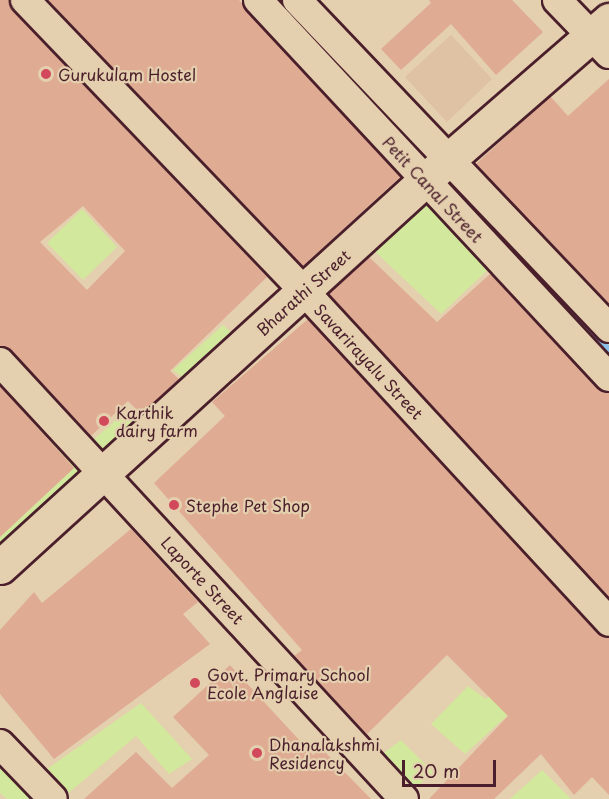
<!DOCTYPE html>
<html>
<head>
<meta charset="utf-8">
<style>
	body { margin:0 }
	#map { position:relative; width:609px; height:799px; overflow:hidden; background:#e4cfae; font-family:"Playpen Sans",sans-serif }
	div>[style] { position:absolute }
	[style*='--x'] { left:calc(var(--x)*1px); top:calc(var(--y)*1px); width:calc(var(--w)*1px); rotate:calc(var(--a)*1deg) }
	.built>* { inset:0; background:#dfc1a4 }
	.green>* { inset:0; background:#d2e89c }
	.stream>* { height:9px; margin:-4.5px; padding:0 4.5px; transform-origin:4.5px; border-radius:4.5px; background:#8ac0e7 }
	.building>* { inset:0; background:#dfab93 }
	.roads { filter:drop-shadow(2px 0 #4a1f2b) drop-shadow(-2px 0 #4a1f2b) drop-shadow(0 2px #4a1f2b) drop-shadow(0 -2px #4a1f2b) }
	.street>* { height:28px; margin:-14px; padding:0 14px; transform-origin:14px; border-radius:14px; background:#e4cfae }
	.secondary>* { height:33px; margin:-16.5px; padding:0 16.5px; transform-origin:16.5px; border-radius:16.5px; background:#e4cfae }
	.dots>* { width:16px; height:16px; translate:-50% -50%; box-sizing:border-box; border:3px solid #e4cfae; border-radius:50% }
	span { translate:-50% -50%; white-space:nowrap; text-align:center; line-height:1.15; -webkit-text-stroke:4.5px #e4cfae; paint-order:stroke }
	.poi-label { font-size:16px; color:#4a1f2b }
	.left { translate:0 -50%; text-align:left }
	.street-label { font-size:16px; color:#4a1f2b }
	.scale { position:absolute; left:402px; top:760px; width:94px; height:27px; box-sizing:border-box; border:3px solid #4a1f2b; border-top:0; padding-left:8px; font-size:18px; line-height:21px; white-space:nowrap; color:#4a1f2b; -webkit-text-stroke:4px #e4cfae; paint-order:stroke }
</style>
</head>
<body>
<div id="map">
	<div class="built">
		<div style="clip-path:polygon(451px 35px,492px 79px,447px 122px,405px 77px)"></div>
	</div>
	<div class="green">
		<div style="clip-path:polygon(427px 190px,494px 264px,441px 314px,366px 243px)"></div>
		<div style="clip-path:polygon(82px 209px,117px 247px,83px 280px,47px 243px)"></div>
		<div style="clip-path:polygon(223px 325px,242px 342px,194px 385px,173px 370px)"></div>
		<div style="clip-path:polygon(0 364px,103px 473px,0 564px,0 537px,74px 468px,0 384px)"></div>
		<div style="clip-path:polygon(118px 418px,150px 423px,104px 467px,92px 441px)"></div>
		<div style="clip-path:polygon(503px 685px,521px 703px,465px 754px,431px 724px,468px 686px,486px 699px)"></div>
		<div style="clip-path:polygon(141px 703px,192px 759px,169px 774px,136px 736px,65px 796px,44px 771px)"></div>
		<div style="clip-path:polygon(401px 740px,433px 772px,409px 794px,377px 758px)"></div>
		<div style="clip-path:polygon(0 752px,45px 799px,7px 799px,0 793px)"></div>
		<div style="clip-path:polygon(542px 770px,571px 799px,510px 799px)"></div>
	</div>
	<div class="stream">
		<div style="--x:279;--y:0;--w:19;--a:47"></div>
		<div style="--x:348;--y:74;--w:381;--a:46.8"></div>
	</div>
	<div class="building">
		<div style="clip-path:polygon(evenodd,0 0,9px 0,13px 11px,267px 277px,170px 371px,179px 379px,141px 414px,128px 401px,91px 436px,12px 351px,0 346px,0 0,83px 206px,125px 251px,87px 290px,40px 242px,83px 206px)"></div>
		<div style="clip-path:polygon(48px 0,239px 0,400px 177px,303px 266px)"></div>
		<div style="clip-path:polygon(429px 0,512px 0,543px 32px,496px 75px,451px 24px,401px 70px,381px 49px,431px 3px)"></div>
		<div style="clip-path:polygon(609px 79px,609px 304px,476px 164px,550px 96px,568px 116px)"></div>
		<div style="clip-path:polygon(369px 257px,437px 322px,490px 274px,597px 388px,609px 393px,609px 598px,328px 293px)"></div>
		<div style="clip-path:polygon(308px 319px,597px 633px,609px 638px,609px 795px,592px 777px,574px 795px,541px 754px,494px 799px,429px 799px,508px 716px,447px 655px,367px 734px,294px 656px,302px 650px,154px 483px,225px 416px,212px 402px)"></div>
		<div style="clip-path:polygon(0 386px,74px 468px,0 537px)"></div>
		<div style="clip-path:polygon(131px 529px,198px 602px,183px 614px,210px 644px,54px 759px,0 694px,0 630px,34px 592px,42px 603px)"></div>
		<div style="clip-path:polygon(230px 665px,313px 755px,321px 748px,371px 799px,84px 799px,136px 752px,172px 788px,209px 755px,173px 717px)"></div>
	</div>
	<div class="roads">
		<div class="street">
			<div style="--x:25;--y:0;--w:403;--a:46.2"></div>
			<div style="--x:304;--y:291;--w:450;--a:47.3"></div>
			<div style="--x:258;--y:0;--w:515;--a:47.05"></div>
			<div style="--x:297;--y:0;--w:453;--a:46.4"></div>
			<div style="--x:557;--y:0;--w:75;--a:46.1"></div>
			<div style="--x:0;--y:362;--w:595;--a:47.25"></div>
			<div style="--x:0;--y:744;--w:76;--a:46.1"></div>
		</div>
		<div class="secondary">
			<div style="--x:0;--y:567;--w:575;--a:-42.32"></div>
			<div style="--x:425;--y:180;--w:244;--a:-41"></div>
		</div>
	</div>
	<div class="dots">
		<div style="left:46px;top:74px;background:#d1495b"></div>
		<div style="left:104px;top:421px;background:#d1495b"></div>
		<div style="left:174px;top:505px;background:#d1495b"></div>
		<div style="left:195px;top:683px;background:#d1495b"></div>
		<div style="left:257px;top:753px;background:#d1495b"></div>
	</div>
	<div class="poi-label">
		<span class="left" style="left:58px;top:74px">Gurukulam Hostel</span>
		<span class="left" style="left:116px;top:421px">Karthik<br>dairy farm</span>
		<span class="left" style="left:186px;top:505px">Stephe Pet Shop</span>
		<span class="left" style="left:207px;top:683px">Govt. Primary School<br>Ecole Anglaise</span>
		<span class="left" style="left:269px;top:753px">Dhanalakshmi<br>Residency</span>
	</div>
	<div class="street-label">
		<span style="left:433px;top:189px;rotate:47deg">Petit Canal Street</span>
		<span style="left:303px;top:292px;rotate:-42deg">Bharathi Street</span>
		<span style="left:369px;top:361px;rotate:47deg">Savarirayalu Street</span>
		<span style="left:203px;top:580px;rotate:47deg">Laporte Street</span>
	</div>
	<div class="scale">20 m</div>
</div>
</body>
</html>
